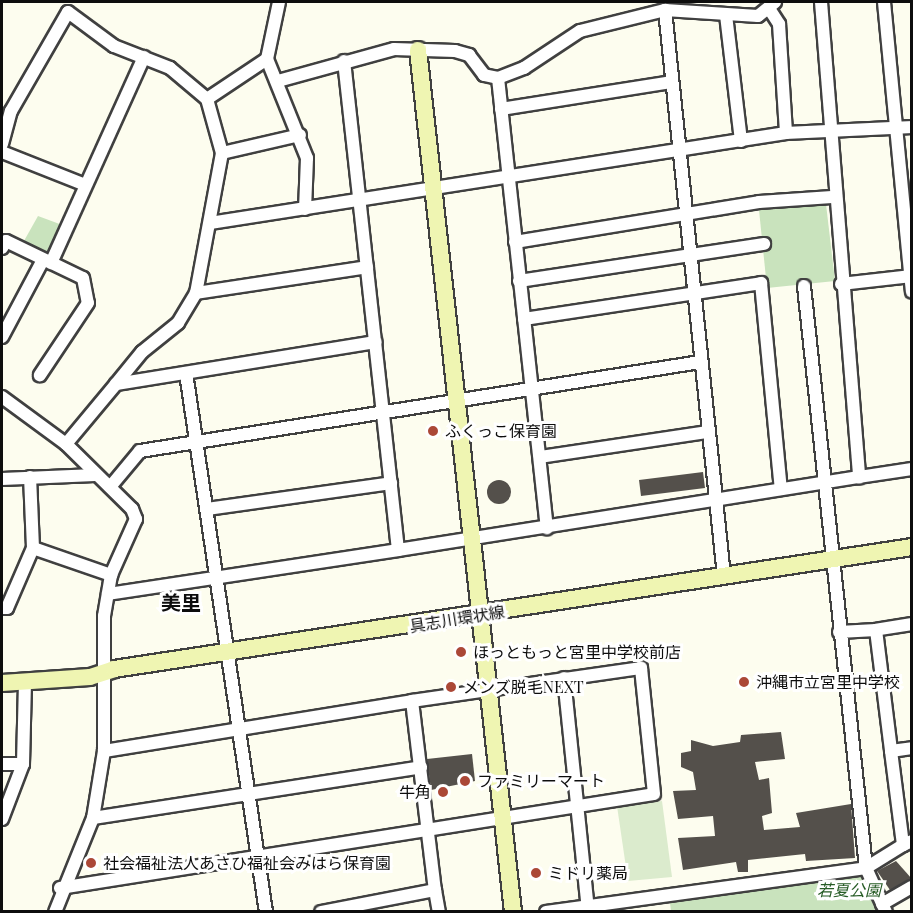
<!DOCTYPE html>
<html>
<head>
<meta charset="utf-8">
<style>
	body { margin:0 }
	#map { position:relative; width:913px; height:913px; overflow:hidden; background:#fdfdef; font-family:"Playfair Display","Noto Sans JP",serif }
	div>[style] { position:absolute }
	[style*='--x'] { left:calc(var(--x)*1px); top:calc(var(--y)*1px); width:calc(var(--w)*1px); rotate:calc(var(--a)*1deg) }
	.green>* { inset:0; background:#c9e3bd }
	.pitch>* { inset:0; background:#dbebcd }
	.building>* { inset:0; background:#54504b }
	.round { border-radius:50% }
	.roads { filter:drop-shadow(2px 0 #404040) drop-shadow(-2px 0 #404040) drop-shadow(0 2px #404040) drop-shadow(0 -2px #404040) }
	.street>* { height:12px; margin:-6px; padding:0 6px; transform-origin:6px; border-radius:6px; background:#fff }
	.secondary>* { height:16px; margin:-8px; padding:0 8px; transform-origin:8px; border-radius:8px; background:#eff5b2 }
	.dots>* { width:16px; height:16px; translate:-50% -50%; box-sizing:border-box; border:3px solid #fff; border-radius:50% }
	span { translate:-50% -50%; white-space:nowrap; text-align:center; line-height:1.15; -webkit-text-stroke:6px #fff; paint-order:stroke }
	.poi-label { font-size:16px; color:#0d0d0d }
	.left { translate:0 -50%; text-align:left }
	.right { translate:-100% -50%; text-align:right }
	.street-label { font-size:16px; color:#0d0d0d }
	.park-label { font-size:16px; color:#275c26; font-style:italic }
	.quarter-label { font-size:20px; color:#0d0d0d; font-weight:700 }
	.frame { position:absolute; inset:0; border:3px solid #0d0d0d; pointer-events:none }
</style>
</head>
<body>
<div id="map">
	<div class="green">
		<div style="clip-path:polygon(826px 204px,835px 281px,767px 288px,759px 210px)"></div>
		<div style="clip-path:polygon(38px 216px,65px 226px,51px 264px,20px 248px)"></div>
		<div style="clip-path:polygon(866px 868px,886px 911px,671px 911px,669px 895px)"></div>
	</div>
	<div class="pitch">
		<div style="clip-path:polygon(662px 801px,672px 877px,628px 881px,617px 806px)"></div>
	</div>
	<div class="building">
		<div style="clip-path:polygon(703px 472px,705px 488px,641px 496px,639px 480px)"></div>
		<div class="round" style="left:487px;top:480px;width:24px;height:24px"></div>
		<div style="clip-path:polygon(781px 732px,785px 759px,755px 762px,759px 780px,769px 778px,772px 813px,762px 816px,764px 830px,800px 827px,796px 813px,851px 804px,855px 858px,806px 861px,805px 854px,748px 860px,748px 872px,738px 872px,736px 862px,683px 870px,678px 838px,715px 836px,713px 816px,678px 819px,673px 791px,696px 790px,693px 772px,681px 767px,681px 753px,691px 751px,691px 740px,713px 746px,740px 742px,741px 735px)"></div>
		<div style="clip-path:polygon(472px 754px,475px 781px,431px 790px,427px 759px)"></div>
		<div style="clip-path:polygon(896px 861px,912px 879px,890px 890px,877px 871px)"></div>
	</div>
	<div class="roads">
		<div class="street">
			<div style="--x:279;--y:2;--w:58;--a:101.9"></div>
			<div style="--x:267;--y:59;--w:107;--a:68"></div>
			<div style="--x:307;--y:158;--w:51;--a:92.2"></div>
			<div style="--x:821;--y:2;--w:477;--a:85.4"></div>
			<div style="--x:859;--y:477;--w:54;--a:-8.6"></div>
			<div style="--x:884;--y:2;--w:291;--a:84.5"></div>
			<div style="--x:665;--y:10;--w:569;--a:84.05"></div>
			<div style="--x:770;--y:10;--w:17;--a:57"></div>
			<div style="--x:779;--y:24;--w:109;--a:86.3"></div>
			<div style="--x:726;--y:15;--w:127;--a:83.2"></div>
			<div style="--x:498;--y:78;--w:453;--a:83.8"></div>
			<div style="--x:278;--y:81;--w:120;--a:-15.4"></div>
			<div style="--x:394;--y:49;--w:61;--a:1.9"></div>
			<div style="--x:455;--y:51;--w:15;--a:16"></div>
			<div style="--x:469;--y:55;--w:25;--a:53"></div>
			<div style="--x:484;--y:75;--w:14;--a:12"></div>
			<div style="--x:498;--y:78;--w:28;--a:-21"></div>
			<div style="--x:524;--y:68;--w:67;--a:-33.5"></div>
			<div style="--x:580;--y:31;--w:88;--a:-13.9"></div>
			<div style="--x:665;--y:10;--w:93;--a:3.7"></div>
			<div style="--x:758;--y:16;--w:22;--a:-39"></div>
			<div style="--x:207;--y:99;--w:72;--a:-33.7"></div>
			<div style="--x:501;--y:109;--w:172;--a:-9"></div>
			<div style="--x:2;--y:144;--w:34;--a:-75"></div>
			<div style="--x:11;--y:111;--w:114;--a:-60.1"></div>
			<div style="--x:68;--y:12;--w:57;--a:36.5"></div>
			<div style="--x:114;--y:46;--w:60;--a:21.4"></div>
			<div style="--x:170;--y:68;--w:48;--a:40"></div>
			<div style="--x:207;--y:99;--w:56;--a:74.5"></div>
			<div style="--x:222;--y:153;--w:142;--a:100.5"></div>
			<div style="--x:196;--y:293;--w:35;--a:121"></div>
			<div style="--x:178;--y:323;--w:46;--a:141.1"></div>
			<div style="--x:142;--y:352;--w:41;--a:129.1"></div>
			<div style="--x:2;--y:152;--w:87;--a:21.6"></div>
			<div style="--x:222;--y:153;--w:80;--a:-13"></div>
			<div style="--x:210;--y:223;--w:583;--a:-8.88"></div>
			<div style="--x:786;--y:133;--w:126;--a:-2.7"></div>
			<div style="--x:515;--y:242;--w:247;--a:-9.3"></div>
			<div style="--x:759;--y:202;--w:73;--a:-3.9"></div>
			<div style="--x:2;--y:248;--w:8;--a:-60"></div>
			<div style="--x:6;--y:241;--w:85;--a:25.7"></div>
			<div style="--x:83;--y:278;--w:25;--a:79"></div>
			<div style="--x:88;--y:303;--w:87;--a:123.7"></div>
			<div style="--x:51;--y:263;--w:226;--a:-65.7"></div>
			<div style="--x:519;--y:281;--w:248;--a:-8.6"></div>
			<div style="--x:841;--y:284;--w:71;--a:-6.4"></div>
			<div style="--x:804;--y:286;--w:585;--a:83.92"></div>
			<div style="--x:866;--y:868;--w:48;--a:65.6"></div>
			<div style="--x:196;--y:293;--w:173;--a:-8.6"></div>
			<div style="--x:524;--y:319;--w:240;--a:-8.6"></div>
			<div style="--x:761;--y:283;--w:207;--a:84.5"></div>
			<div style="--x:2;--y:337;--w:87;--a:-62"></div>
			<div style="--x:186;--y:373;--w:545;--a:81.56"></div>
			<div style="--x:2;--y:397;--w:79;--a:36.3"></div>
			<div style="--x:66;--y:444;--w:93;--a:44.6"></div>
			<div style="--x:132;--y:509;--w:11;--a:68"></div>
			<div style="--x:136;--y:519;--w:61;--a:114.1"></div>
			<div style="--x:111;--y:575;--w:42;--a:99.7"></div>
			<div style="--x:104;--y:616;--w:135;--a:90"></div>
			<div style="--x:104;--y:751;--w:68;--a:99.3"></div>
			<div style="--x:93;--y:818;--w:101;--a:112"></div>
			<div style="--x:66;--y:444;--w:78;--a:-50.2"></div>
			<div style="--x:116;--y:384;--w:263;--a:-9.2"></div>
			<div style="--x:540;--y:457;--w:169;--a:-8.5"></div>
			<div style="--x:2;--y:479;--w:93;--a:-2.5"></div>
			<div style="--x:110;--y:487;--w:47;--a:-50.2"></div>
			<div style="--x:140;--y:451;--w:567;--a:-9.03"></div>
			<div style="--x:207;--y:509;--w:186;--a:-8"></div>
			<div style="--x:33;--y:548;--w:83;--a:19.1"></div>
			<div style="--x:398;--y:550;--w:467;--a:-9"></div>
			<div style="--x:108;--y:594;--w:293;--a:-8.6"></div>
			<div style="--x:398;--y:550;--w:492;--a:-96.3"></div>
			<div style="--x:2;--y:608;--w:5;--a:0"></div>
			<div style="--x:7;--y:608;--w:65;--a:-66.6"></div>
			<div style="--x:33;--y:548;--w:71;--a:-92.4"></div>
			<div style="--x:912;--y:624;--w:36;--a:171"></div>
			<div style="--x:876;--y:630;--w:122;--a:82.9"></div>
			<div style="--x:891;--y:751;--w:21;--a:-8"></div>
			<div style="--x:839;--y:632;--w:37;--a:-3"></div>
			<div style="--x:564;--y:678;--w:235;--a:84.1"></div>
			<div style="--x:104;--y:751;--w:312;--a:-9.2"></div>
			<div style="--x:412;--y:701;--w:190;--a:83.1"></div>
			<div style="--x:435;--y:890;--w:116;--a:169.1"></div>
			<div style="--x:891;--y:751;--w:95;--a:82.7"></div>
			<div style="--x:903;--y:845;--w:10;--a:-24"></div>
			<div style="--x:2;--y:764;--w:21;--a:0"></div>
			<div style="--x:93;--y:818;--w:332;--a:-8.8"></div>
			<div style="--x:2;--y:819;--w:59;--a:-69.1"></div>
			<div style="--x:23;--y:764;--w:82;--a:-88.6"></div>
			<div style="--x:60;--y:888;--w:601;--a:-8.99"></div>
			<div style="--x:654;--y:794;--w:127;--a:-95.9"></div>
			<div style="--x:641;--y:668;--w:231;--a:171.8"></div>
			<div style="--x:435;--y:890;--w:22;--a:80"></div>
			<div style="--x:882;--y:904;--w:34;--a:-30"></div>
			<div style="--x:546;--y:912;--w:323;--a:-7.8"></div>
			<div style="--x:866;--y:868;--w:44;--a:-31.9"></div>
		</div>
		<div class="secondary">
			<div style="--x:418;--y:50;--w:867;--a:83.71"></div>
			<div style="--x:2;--y:683;--w:88;--a:-3.9"></div>
			<div style="--x:90;--y:677;--w:25;--a:-18"></div>
			<div style="--x:114;--y:669;--w:807;--a:-8.69"></div>
		</div>
	</div>
	<div class="dots">
		<div style="left:433px;top:431px;background:#ab4837"></div>
		<div style="left:461px;top:652px;background:#ab4837"></div>
		<div style="left:744px;top:682px;background:#ab4837"></div>
		<div style="left:451px;top:687px;background:#ab4837"></div>
		<div style="left:465px;top:781px;background:#ab4837"></div>
		<div style="left:443px;top:792px;background:#ab4837"></div>
		<div style="left:91px;top:863px;background:#ab4837"></div>
		<div style="left:536px;top:873px;background:#ab4837"></div>
	</div>
	<div class="poi-label">
		<span class="left" style="left:445px;top:431px">ふくっこ保育園</span>
		<span class="left" style="left:473px;top:652px">ほっともっと宮里中学校前店</span>
		<span class="left" style="left:756px;top:682px">沖縄市立宮里中学校</span>
		<span class="left" style="left:463px;top:687px">メンズ脱毛NEXT</span>
		<span class="left" style="left:477px;top:781px">ファミリーマート</span>
		<span class="right" style="left:431px;top:792px">牛角</span>
		<span class="left" style="left:103px;top:863px">社会福祉法人あさひ福祉会みはら保育園</span>
		<span class="left" style="left:548px;top:873px">ミドリ薬局</span>
	</div>
	<div class="street-label">
		<span style="left:457px;top:619px;rotate:-9deg">具志川環状線</span>
	</div>
	<div class="park-label">
		<span style="left:849px;top:890px">若夏公園</span>
	</div>
	<div class="quarter-label">
		<span style="left:181px;top:601px">美里</span>
	</div>
	<div class="frame"></div>
</div>
</body>
</html>
